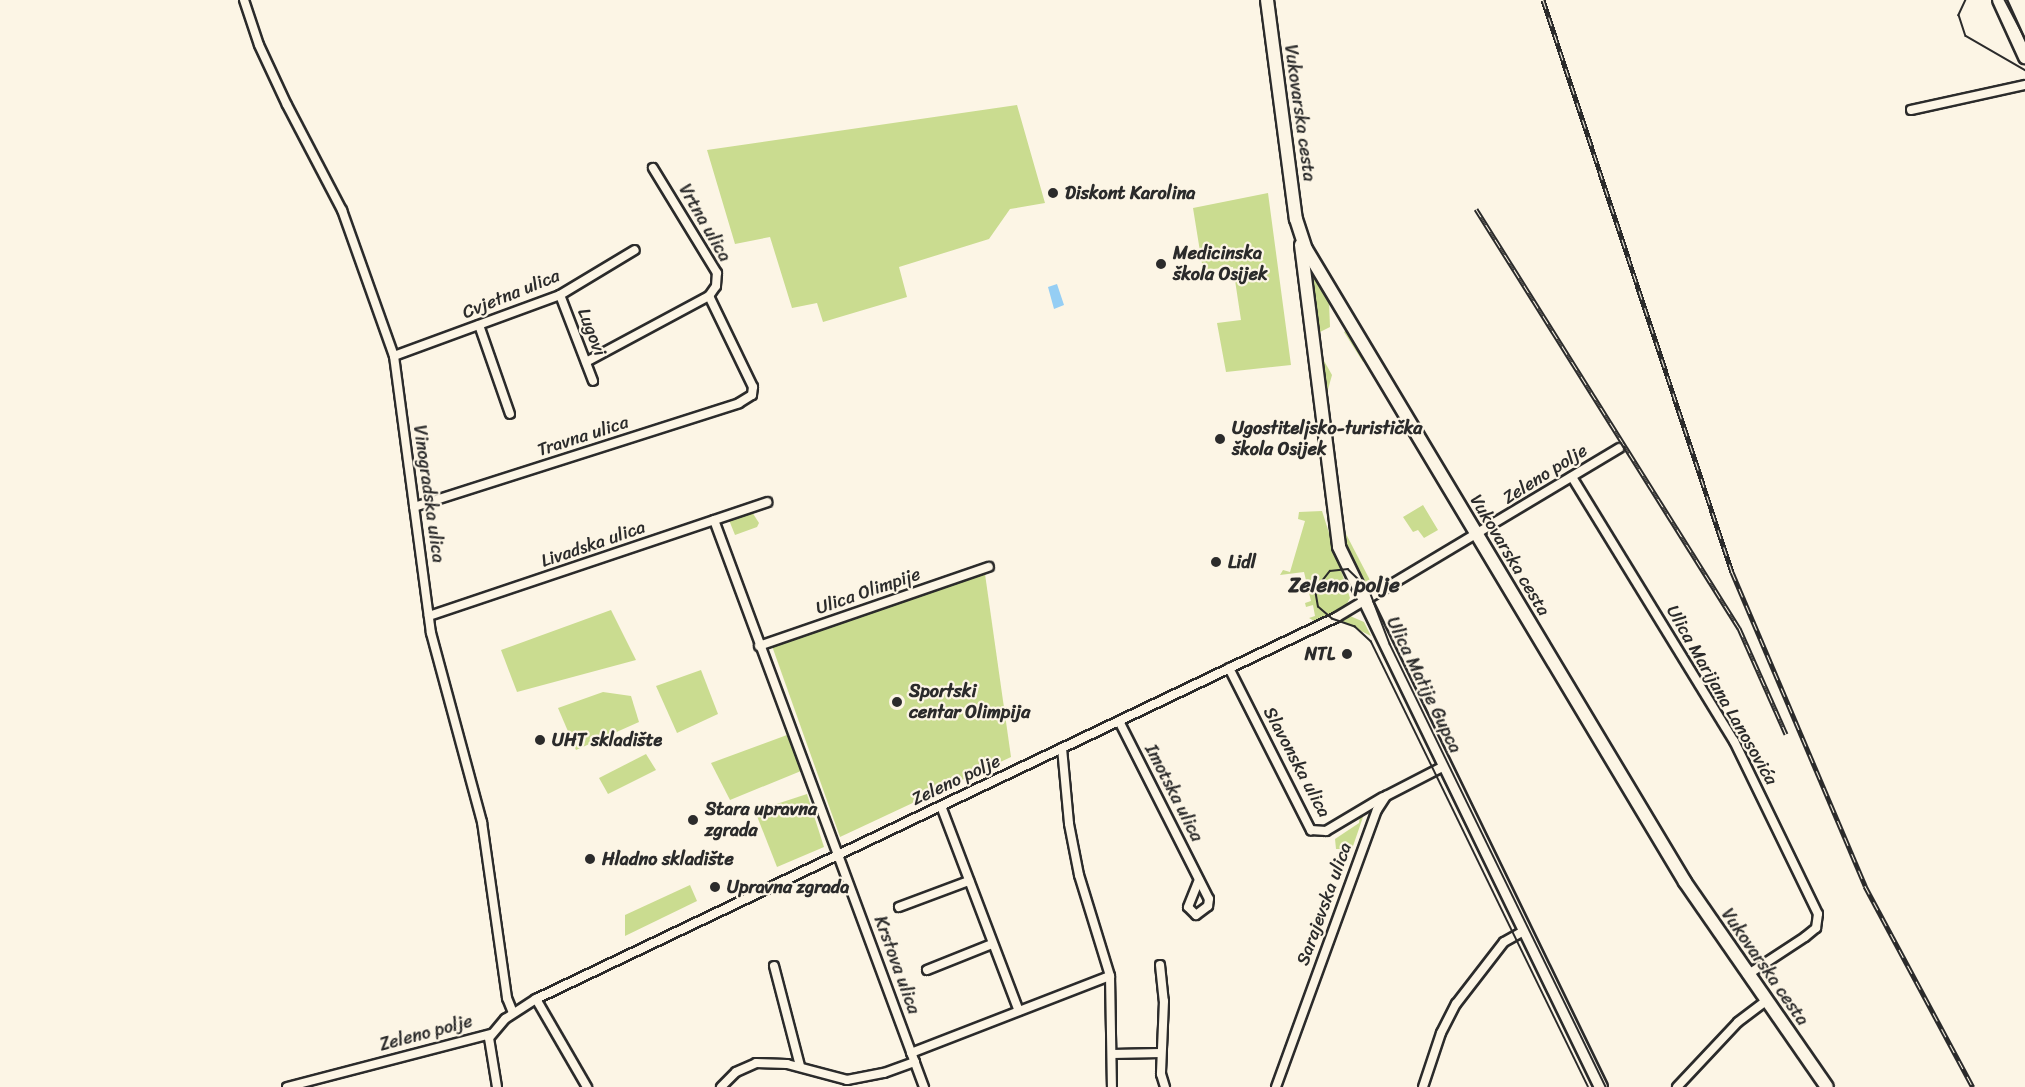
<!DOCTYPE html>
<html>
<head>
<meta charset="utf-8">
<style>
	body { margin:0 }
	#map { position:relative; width:2025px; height:1087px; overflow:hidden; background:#fcf5e5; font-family:Sriracha,sans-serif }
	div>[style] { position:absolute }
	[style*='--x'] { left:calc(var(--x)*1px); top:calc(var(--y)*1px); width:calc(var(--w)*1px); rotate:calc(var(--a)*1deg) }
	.green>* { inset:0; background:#cadc90 }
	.water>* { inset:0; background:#95cef4 }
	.roads { filter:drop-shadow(2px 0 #2b2b2b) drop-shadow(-2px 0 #2b2b2b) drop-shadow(0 2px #2b2b2b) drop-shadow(0 -2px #2b2b2b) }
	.street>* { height:8px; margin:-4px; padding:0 4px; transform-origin:4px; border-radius:4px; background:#fcf5e5 }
	.secondary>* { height:12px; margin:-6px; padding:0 6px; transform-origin:6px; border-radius:6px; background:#fcf5e5 }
	.tram>* { height:1.5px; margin:-0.75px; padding:0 0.75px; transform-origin:0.75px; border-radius:0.75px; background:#2b2b2b }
	.rail>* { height:5px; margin-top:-2.5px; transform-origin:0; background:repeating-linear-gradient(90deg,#fcf5e5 0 9px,#2b2b2b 0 18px); box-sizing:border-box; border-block:2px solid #2b2b2b }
	.dots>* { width:16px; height:16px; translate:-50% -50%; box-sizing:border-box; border:3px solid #fcf5e5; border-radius:50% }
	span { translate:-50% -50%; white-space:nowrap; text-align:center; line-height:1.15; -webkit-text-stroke:4.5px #fcf5e5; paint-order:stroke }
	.street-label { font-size:18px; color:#2b2b2b }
	.poi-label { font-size:18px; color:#2b2b2b; font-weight:700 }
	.left { translate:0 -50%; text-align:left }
	.right { translate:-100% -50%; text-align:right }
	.quarter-label { font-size:21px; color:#2b2b2b; font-weight:700 }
</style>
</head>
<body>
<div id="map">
	<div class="green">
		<div style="clip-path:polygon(1017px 105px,1045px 203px,1010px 209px,989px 239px,899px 267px,907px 297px,823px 322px,817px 303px,792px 308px,770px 237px,735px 244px,707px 150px)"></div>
		<div style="clip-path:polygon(1268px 193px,1291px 365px,1226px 372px,1217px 323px,1241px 320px,1233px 267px,1203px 270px,1193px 208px)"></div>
		<div style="clip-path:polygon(1309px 266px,1329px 302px,1330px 327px,1320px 332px)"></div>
		<div style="clip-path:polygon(1347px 330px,1365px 360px,1363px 362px,1344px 332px)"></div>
		<div style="clip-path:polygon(1323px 359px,1332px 375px,1327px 393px,1319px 360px)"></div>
		<div style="clip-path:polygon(1423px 505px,1438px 530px,1424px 538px,1418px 530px,1413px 532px,1403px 517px)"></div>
		<div style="clip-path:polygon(1322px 511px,1350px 598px,1344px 609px,1314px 621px,1309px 618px,1315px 616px,1313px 605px,1306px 607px,1305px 603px,1311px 601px,1304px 572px,1280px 575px,1283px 570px,1290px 572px,1305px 521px,1298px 519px,1299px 512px)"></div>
		<div style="clip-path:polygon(752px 512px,759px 523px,757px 527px,735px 535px,729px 520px)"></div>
		<div style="clip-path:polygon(1346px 534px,1372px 584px,1367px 587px,1356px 577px,1342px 536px)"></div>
		<div style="clip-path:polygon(985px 574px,1011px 757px,840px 837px,772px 646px)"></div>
		<div style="clip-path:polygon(611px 610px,636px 660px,517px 692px,501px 650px)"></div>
		<div style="clip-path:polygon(1350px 616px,1364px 622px,1371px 636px,1341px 621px)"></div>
		<div style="clip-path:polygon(701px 670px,718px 714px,677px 733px,656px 686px)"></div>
		<div style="clip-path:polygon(603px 692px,631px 696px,639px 722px,576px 750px,558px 708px)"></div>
		<div style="clip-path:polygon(787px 735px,801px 771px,730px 800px,711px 763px)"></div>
		<div style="clip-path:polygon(646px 754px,656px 770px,608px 794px,599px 778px)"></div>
		<div style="clip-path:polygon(807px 794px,824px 847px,777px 867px,755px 811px)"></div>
		<div style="clip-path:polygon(1360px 816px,1363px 817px,1352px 849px,1336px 849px,1335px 839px,1359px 823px)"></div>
		<div style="clip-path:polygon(690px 885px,697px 901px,625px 936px,625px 915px)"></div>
	</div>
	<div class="water">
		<div style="clip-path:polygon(1057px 284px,1064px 305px,1054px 309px,1048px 287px)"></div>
	</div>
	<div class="roads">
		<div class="street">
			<div style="--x:244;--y:0;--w:47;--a:71.6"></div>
			<div style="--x:259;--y:45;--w:66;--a:65"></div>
			<div style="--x:287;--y:105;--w:119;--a:62.4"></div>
			<div style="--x:342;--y:210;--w:155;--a:70.4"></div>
			<div style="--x:394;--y:356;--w:279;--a:82.4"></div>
			<div style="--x:431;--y:633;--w:196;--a:74.9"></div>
			<div style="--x:482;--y:822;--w:178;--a:81.9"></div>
			<div style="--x:507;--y:998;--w:16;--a:68"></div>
			<div style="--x:1911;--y:110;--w:117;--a:-12.4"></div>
			<div style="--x:560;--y:295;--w:92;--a:69"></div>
			<div style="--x:479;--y:325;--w:94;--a:70.8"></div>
			<div style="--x:394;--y:356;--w:177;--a:-20.2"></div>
			<div style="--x:560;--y:295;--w:87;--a:-31"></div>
			<div style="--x:586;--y:362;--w:140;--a:-28.2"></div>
			<div style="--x:1572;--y:477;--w:310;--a:58.5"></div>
			<div style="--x:1734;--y:741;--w:192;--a:64.1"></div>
			<div style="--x:1818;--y:914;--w:14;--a:98"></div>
			<div style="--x:1816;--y:928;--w:14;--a:141"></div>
			<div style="--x:1805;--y:937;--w:69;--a:146.8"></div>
			<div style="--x:414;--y:507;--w:341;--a:-17.7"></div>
			<div style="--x:739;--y:403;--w:15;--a:-32"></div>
			<div style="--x:752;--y:395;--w:8;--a:-83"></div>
			<div style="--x:753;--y:387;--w:101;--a:-115.8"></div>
			<div style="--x:709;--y:296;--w:12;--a:-55"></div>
			<div style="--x:716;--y:286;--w:13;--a:-86"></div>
			<div style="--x:717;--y:273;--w:123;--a:-121.4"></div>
			<div style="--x:714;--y:520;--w:605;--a:69.68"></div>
			<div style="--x:429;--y:616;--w:357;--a:-18.6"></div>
			<div style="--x:759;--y:646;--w:243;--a:-19"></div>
			<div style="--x:1229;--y:668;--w:182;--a:63.2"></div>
			<div style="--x:1311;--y:830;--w:15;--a:4"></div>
			<div style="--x:1326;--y:831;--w:66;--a:-30.8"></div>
			<div style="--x:1119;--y:721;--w:199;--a:63.2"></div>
			<div style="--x:1209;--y:899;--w:7;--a:98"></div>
			<div style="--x:1208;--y:906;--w:15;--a:143"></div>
			<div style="--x:1196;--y:915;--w:11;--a:-135"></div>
			<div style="--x:1188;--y:907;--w:29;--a:-68"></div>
			<div style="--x:1062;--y:748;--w:76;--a:84.7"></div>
			<div style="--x:1069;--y:824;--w:52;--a:78.9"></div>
			<div style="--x:1079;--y:875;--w:106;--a:72.9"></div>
			<div style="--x:1110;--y:976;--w:111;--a:89"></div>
			<div style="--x:941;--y:806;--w:219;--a:69.2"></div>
			<div style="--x:899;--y:907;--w:75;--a:-20.4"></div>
			<div style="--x:1160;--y:965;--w:36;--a:84"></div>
			<div style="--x:1164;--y:1001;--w:73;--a:92.4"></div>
			<div style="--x:1161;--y:1074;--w:14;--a:73"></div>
			<div style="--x:774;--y:966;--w:103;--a:75.4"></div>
			<div style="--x:927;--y:970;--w:70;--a:-21.8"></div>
			<div style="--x:536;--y:999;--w:102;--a:59.9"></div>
			<div style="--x:911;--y:1053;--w:213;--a:-21.2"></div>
			<div style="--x:1112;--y:1054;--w:49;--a:-1.2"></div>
			<div style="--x:287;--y:1087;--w:211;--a:-14.6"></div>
			<div style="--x:497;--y:1087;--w:50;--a:-99.3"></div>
			<div style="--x:489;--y:1038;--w:25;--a:-50"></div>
			<div style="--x:505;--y:1019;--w:37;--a:-33"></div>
			<div style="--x:536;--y:999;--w:887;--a:-25.5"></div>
			<div style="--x:1337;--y:617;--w:329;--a:-30.9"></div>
			<div style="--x:721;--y:1087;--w:21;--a:-45"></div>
			<div style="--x:736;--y:1072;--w:22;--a:-24"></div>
			<div style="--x:756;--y:1063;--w:31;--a:2"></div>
			<div style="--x:787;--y:1064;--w:62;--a:14.9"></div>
			<div style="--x:847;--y:1080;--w:38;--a:-11"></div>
			<div style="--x:884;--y:1073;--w:33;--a:-20"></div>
			<div style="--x:1276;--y:1087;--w:295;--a:-70"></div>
			<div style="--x:1377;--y:810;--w:17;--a:-57"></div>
			<div style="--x:1386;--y:796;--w:65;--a:-27.3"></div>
			<div style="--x:1423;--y:1087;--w:57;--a:-71.6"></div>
			<div style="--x:1441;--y:1033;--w:33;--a:-63"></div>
			<div style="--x:1456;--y:1004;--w:78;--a:-52.3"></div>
			<div style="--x:1504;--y:942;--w:23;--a:-29"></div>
			<div style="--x:1677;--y:1087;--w:89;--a:-46.8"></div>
			<div style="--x:1738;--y:1022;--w:34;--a:-37"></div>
		</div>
		<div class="secondary">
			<div style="--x:1267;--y:0;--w:221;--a:82.5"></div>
			<div style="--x:1296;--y:219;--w:32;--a:72"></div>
			<div style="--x:1306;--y:249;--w:738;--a:59.09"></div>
			<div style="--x:1685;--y:882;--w:249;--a:55.3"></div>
			<div style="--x:1999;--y:0;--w:63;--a:65.5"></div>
			<div style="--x:1301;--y:245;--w:304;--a:82.8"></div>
			<div style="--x:1339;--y:547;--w:600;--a:64.12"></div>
		</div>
	</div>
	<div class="tram">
		<div style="--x:1966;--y:0;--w:17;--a:115"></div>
		<div style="--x:1959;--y:15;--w:22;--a:72"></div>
		<div style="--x:1966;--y:36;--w:68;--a:30"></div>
		<div style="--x:2005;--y:0;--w:43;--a:62.2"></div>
		<div style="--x:1588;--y:1087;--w:495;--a:-116"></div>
		<div style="--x:1371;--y:642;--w:22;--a:-137"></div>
		<div style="--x:1355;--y:627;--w:24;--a:-161"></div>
		<div style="--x:1332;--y:619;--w:18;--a:-139"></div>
		<div style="--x:1318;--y:607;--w:17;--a:-100"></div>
		<div style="--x:1315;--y:590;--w:24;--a:-52"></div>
		<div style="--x:1330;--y:571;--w:18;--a:-6"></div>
		<div style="--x:1348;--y:569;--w:29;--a:44"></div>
		<div style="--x:1369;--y:589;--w:59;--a:69.1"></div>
		<div style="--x:1390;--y:644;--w:493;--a:64"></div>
	</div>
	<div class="rail">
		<div style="--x:1543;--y:0;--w:602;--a:71.72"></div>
		<div style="--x:1732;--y:572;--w:341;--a:67"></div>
		<div style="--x:1865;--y:886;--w:228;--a:61.8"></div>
		<div style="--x:1476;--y:209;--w:495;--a:57.9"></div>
		<div style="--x:1739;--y:628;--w:116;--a:66.1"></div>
	</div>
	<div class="dots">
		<div style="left:1053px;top:193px;background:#2b2b2b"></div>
		<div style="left:1161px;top:264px;background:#2b2b2b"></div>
		<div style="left:1220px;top:439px;background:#2b2b2b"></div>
		<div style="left:1216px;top:562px;background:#2b2b2b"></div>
		<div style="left:1347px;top:654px;background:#2b2b2b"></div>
		<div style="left:897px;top:702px;background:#2b2b2b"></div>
		<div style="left:540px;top:740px;background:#2b2b2b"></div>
		<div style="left:693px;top:820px;background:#2b2b2b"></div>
		<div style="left:590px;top:859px;background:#2b2b2b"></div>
		<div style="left:715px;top:887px;background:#2b2b2b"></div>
	</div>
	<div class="street-label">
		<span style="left:1300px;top:113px;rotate:82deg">Vukovarska cesta</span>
		<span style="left:705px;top:223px;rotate:60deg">Vrtna ulica</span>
		<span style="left:511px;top:294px;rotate:-22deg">Cvjetna ulica</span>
		<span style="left:592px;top:332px;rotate:69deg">Lugovi</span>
		<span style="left:583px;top:436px;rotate:-18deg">Travna ulica</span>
		<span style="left:1545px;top:474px;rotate:-32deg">Zeleno polje</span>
		<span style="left:429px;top:494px;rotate:82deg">Vinogradska ulica</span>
		<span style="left:593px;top:544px;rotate:-19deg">Livadska ulica</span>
		<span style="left:1510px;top:555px;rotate:59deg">Vukovarska cesta</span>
		<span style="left:868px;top:591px;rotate:-19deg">Ulica Olimpije</span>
		<span style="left:1424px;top:685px;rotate:64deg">Ulica Matije Gupca</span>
		<span style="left:1722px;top:695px;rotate:60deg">Ulica Marijana Lanosovića</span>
		<span style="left:1297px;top:762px;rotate:62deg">Slavonska ulica</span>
		<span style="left:956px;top:780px;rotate:-25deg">Zeleno polje</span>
		<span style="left:1174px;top:793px;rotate:63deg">Imotska ulica</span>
		<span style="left:1324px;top:904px;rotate:-70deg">Sarajevska ulica</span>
		<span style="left:897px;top:965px;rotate:70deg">Krstova ulica</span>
		<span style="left:1765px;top:967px;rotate:55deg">Vukovarska cesta</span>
		<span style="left:426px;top:1033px;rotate:-15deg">Zeleno polje</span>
	</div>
	<div class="poi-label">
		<span class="left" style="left:1065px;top:193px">Diskont Karolina</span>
		<span class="left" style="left:1173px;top:264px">Medicinska<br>škola Osijek</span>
		<span class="left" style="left:1232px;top:439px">Ugostiteljsko-turistička<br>škola Osijek</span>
		<span class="left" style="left:1228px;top:562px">Lidl</span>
		<span class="right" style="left:1335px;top:654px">NTL</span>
		<span class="left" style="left:909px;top:702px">Sportski<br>centar Olimpija</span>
		<span class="left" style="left:552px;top:740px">UHT skladište</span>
		<span class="left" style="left:705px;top:820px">Stara upravna<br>zgrada</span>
		<span class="left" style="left:602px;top:859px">Hladno skladište</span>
		<span class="left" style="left:727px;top:887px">Upravna zgrada</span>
	</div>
	<div class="quarter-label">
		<span style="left:1344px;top:585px">Zeleno polje</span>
	</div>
</div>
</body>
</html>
